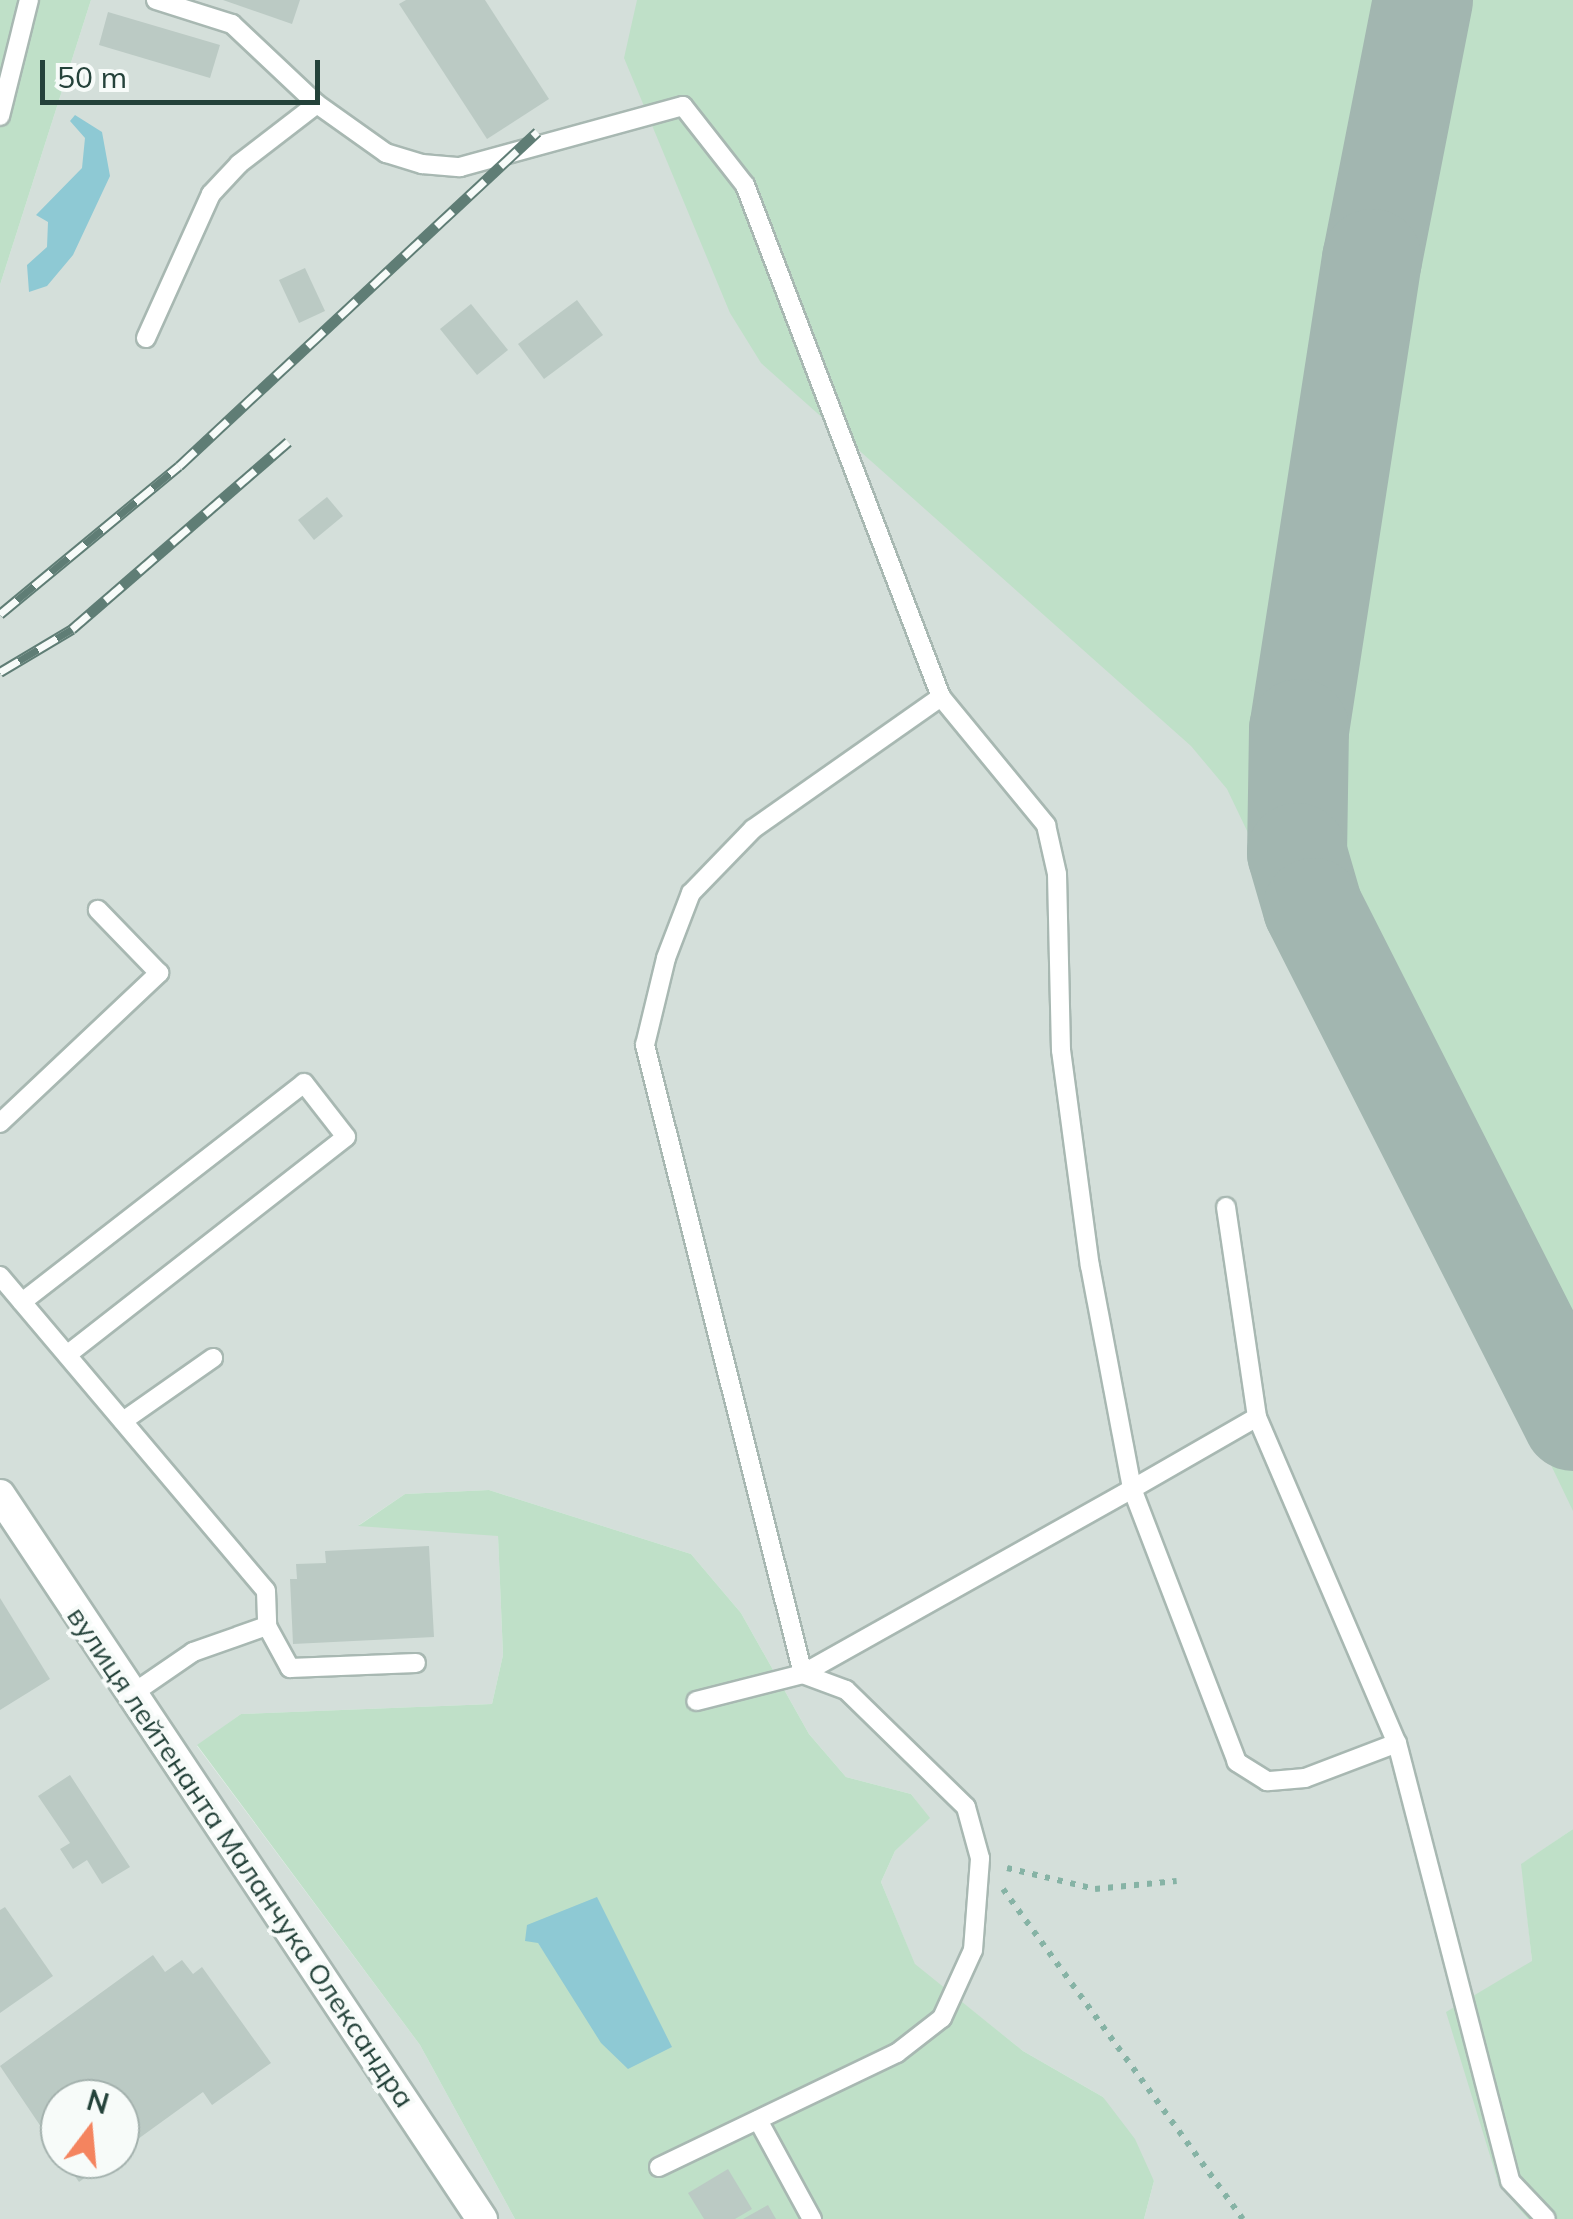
<!DOCTYPE html>
<html>
<head>
<meta charset="utf-8">
<style>
	body { margin:0 }
	#map { position:relative; width:1573px; height:2219px; overflow:hidden; background:#e6efeb; font-family:Mulish,sans-serif }
	div>[style] { position:absolute }
	[style*='--x'] { left:calc(var(--x)*1px); top:calc(var(--y)*1px); width:calc(var(--w)*1px); rotate:calc(var(--a)*1deg) }
	.built>* { inset:0; background:#d4dfda }
	.green>* { inset:0; background:#bfe0c8 }
	.water>* { inset:0; background:#8ec9d4 }
	.taxiway>* { height:100px; margin:-50px; padding:0 50px; transform-origin:50px; border-radius:50px; background:#a2b6b0 }
	.building>* { inset:0; background:#bbcac4 }
	.path>* { height:6px; margin-top:-3px; transform-origin:0; background:repeating-linear-gradient(90deg,#86b3a5 0 5px,transparent 0 13px) }
	.roads { filter:drop-shadow(2px 0 #a8b8b2) drop-shadow(-2px 0 #a8b8b2) drop-shadow(0 2px #a8b8b2) drop-shadow(0 -2px #a8b8b2) }
	.lane>* { height:18px; margin:-9px; padding:0 9px; transform-origin:9px; border-radius:9px; background:#fff }
	.secondary>* { height:30px; margin:-15px; padding:0 15px; transform-origin:15px; border-radius:15px; background:#fff }
	.rail>* { height:11px; margin-top:-5.5px; transform-origin:0; background:repeating-linear-gradient(90deg,#f7fbf9 0 22px,#5f7d75 0 44px); box-sizing:border-box; border-block:2px solid #5f7d75 }
	span { translate:-50% -50%; white-space:nowrap; text-align:center; line-height:1.15; -webkit-text-stroke:8px #f7fbf9; paint-order:stroke }
	.street-label { font-size:28px; color:#24423a }
	.north { position:absolute; left:40px; top:2079px; width:100px; height:100px; box-sizing:border-box; background:#f7fbf9; border:2px solid #a3b1ad; border-radius:50%; rotate:16deg; font-size:28px; font-weight:700; line-height:40px; text-align:center; color:#24423a }
	.north::after { content:''; display:block; margin:auto; width:35px; height:45px; background:#f4845f; clip-path:polygon(50% 0,100% 100%,50% 72%,0 100%) }
	.scale { position:absolute; left:40px; top:60px; width:280px; height:45px; box-sizing:border-box; border:5px solid #24423a; border-top:0; padding-left:12px; font-size:30px; line-height:35px; white-space:nowrap; color:#24423a; -webkit-text-stroke:8px #f7fbf9; paint-order:stroke }
</style>
</head>
<body>
<div id="map">
	<div class="built">
		<div style="clip-path:polygon(evenodd,91px 0,1573px 0,1573px 1829px,1522px 1864px,1532px 1961px,1499px 2184px,1528px 2219px,1144px 2219px,1154px 2181px,1103px 2097px,1023px 2051px,915px 1965px,881px 1882px,895px 1851px,929px 1818px,911px 1794px,846px 1777px,809px 1734px,741px 1613px,691px 1554px,489px 1490px,405px 1494px,359px 1525px,498px 1535px,503px 1655px,492px 1704px,241px 1714px,197px 1746px,420px 2045px,515px 2219px,0 2219px,0 285px,91px 0,60px 2099px,120px 2099px,120px 2159px,60px 2159px,60px 2099px)"></div>
	</div>
	<div class="green">
		<div style="clip-path:polygon(0 0,91px 0,0 285px)"></div>
		<div style="clip-path:polygon(637px 0,1573px 0,1573px 1511px,1227px 789px,1191px 746px,761px 363px,730px 313px,624px 58px)"></div>
		<div style="clip-path:polygon(evenodd,489px 1490px,691px 1554px,741px 1613px,809px 1734px,846px 1777px,911px 1794px,930px 1818px,895px 1851px,881px 1882px,915px 1964px,1023px 2051px,1103px 2097px,1135px 2139px,1154px 2181px,1144px 2219px,515px 2219px,420px 2045px,197px 1745px,241px 1714px,492px 1704px,503px 1655px,498px 1536px,358px 1526px,405px 1494px,489px 1490px,538px 1943px,671px 2048px,584px 2009px,538px 1943px)"></div>
		<div style="clip-path:polygon(1573px 1829px,1573px 2219px,1528px 2219px,1499px 2185px,1446px 2012px,1532px 1961px,1521px 1864px)"></div>
	</div>
	<div class="water">
		<div style="clip-path:polygon(75px 115px,102px 132px,110px 176px,73px 255px,47px 286px,29px 292px,27px 265px,47px 247px,48px 222px,36px 215px,82px 168px,85px 138px,70px 121px)"></div>
		<div style="clip-path:polygon(597px 1897px,672px 2047px,628px 2069px,601px 2043px,538px 1943px,525px 1941px,527px 1925px)"></div>
	</div>
	<div class="taxiway">
		<div style="--x:1423;--y:0;--w:264;--a:101.1"></div>
		<div style="--x:1372;--y:259;--w:476;--a:98.8"></div>
		<div style="--x:1299;--y:729;--w:124;--a:90.9"></div>
		<div style="--x:1297;--y:853;--w:57;--a:73.8"></div>
		<div style="--x:1313;--y:908;--w:575;--a:63.12"></div>
	</div>
	<div class="building">
		<div style="clip-path:polygon(223px 0,300px 0,292px 24px)"></div>
		<div style="clip-path:polygon(406px 0,485px 0,549px 99px,487px 139px,399px 4px)"></div>
		<div style="clip-path:polygon(108px 12px,220px 45px,210px 78px,99px 45px)"></div>
		<div style="clip-path:polygon(305px 268px,325px 311px,299px 323px,279px 280px)"></div>
		<div style="clip-path:polygon(577px 300px,603px 335px,544px 379px,518px 344px)"></div>
		<div style="clip-path:polygon(471px 304px,508px 350px,477px 375px,440px 329px)"></div>
		<div style="clip-path:polygon(327px 497px,343px 516px,314px 540px,298px 520px)"></div>
		<div style="clip-path:polygon(429px 1546px,434px 1637px,293px 1644px,290px 1579px,297px 1579px,296px 1564px,326px 1563px,325px 1551px)"></div>
		<div style="clip-path:polygon(0 1598px,50px 1679px,0 1710px)"></div>
		<div style="clip-path:polygon(70px 1775px,130px 1867px,102px 1884px,87px 1860px,73px 1869px,60px 1849px,70px 1843px,38px 1796px)"></div>
		<div style="clip-path:polygon(5px 1907px,53px 1976px,0 2013px,0 1910px)"></div>
		<div style="clip-path:polygon(153px 1955px,165px 1972px,182px 1960px,193px 1974px,202px 1967px,271px 2063px,212px 2105px,203px 2092px,120px 2152px,120px 2099px,60px 2099px,60px 2155px,0 2066px)"></div>
		<div style="clip-path:polygon(63px 2159px,111px 2159px,79px 2182px)"></div>
		<div style="clip-path:polygon(728px 2169px,752px 2209px,735px 2219px,704px 2219px,688px 2193px)"></div>
		<div style="clip-path:polygon(768px 2205px,776px 2219px,743px 2219px)"></div>
	</div>
	<div class="path">
		<div style="--x:1007;--y:1868;--w:90;--a:13.4"></div>
		<div style="--x:1095;--y:1889;--w:82;--a:-5.6"></div>
		<div style="--x:1003;--y:1889;--w:408;--a:54"></div>
	</div>
	<div class="roads">
		<div class="lane">
			<div style="--x:156;--y:0;--w:80;--a:17.5"></div>
			<div style="--x:232;--y:24;--w:117;--a:43.3"></div>
			<div style="--x:317;--y:104;--w:85;--a:35.4"></div>
			<div style="--x:386;--y:153;--w:38;--a:17"></div>
			<div style="--x:422;--y:164;--w:38;--a:5"></div>
			<div style="--x:460;--y:167;--w:231;--a:-15.3"></div>
			<div style="--x:683;--y:106;--w:100;--a:51.9"></div>
			<div style="--x:745;--y:185;--w:548;--a:69.05"></div>
			<div style="--x:941;--y:697;--w:166;--a:50.6"></div>
			<div style="--x:1046;--y:825;--w:50;--a:77.3"></div>
			<div style="--x:1057;--y:874;--w:176;--a:88.7"></div>
			<div style="--x:1061;--y:1050;--w:218;--a:82.4"></div>
			<div style="--x:1090;--y:1266;--w:227;--a:79.3"></div>
			<div style="--x:1132;--y:1489;--w:377;--a:150.7"></div>
			<div style="--x:803;--y:1674;--w:110;--a:165.8"></div>
			<div style="--x:0;--y:116;--w:120;--a:-76"></div>
			<div style="--x:146;--y:338;--w:158;--a:-65.7"></div>
			<div style="--x:211;--y:194;--w:41;--a:-47"></div>
			<div style="--x:239;--y:164;--w:98;--a:-37.6"></div>
			<div style="--x:0;--y:1123;--w:219;--a:-43.3"></div>
			<div style="--x:159;--y:973;--w:88;--a:-134.1"></div>
			<div style="--x:1226;--y:1207;--w:212;--a:81.6"></div>
			<div style="--x:1257;--y:1417;--w:355;--a:66.8"></div>
			<div style="--x:1397;--y:1743;--w:98;--a:159.2"></div>
			<div style="--x:1305;--y:1778;--w:38;--a:175"></div>
			<div style="--x:1267;--y:1781;--w:36;--a:-148"></div>
			<div style="--x:1237;--y:1762;--w:292;--a:-111"></div>
			<div style="--x:1132;--y:1489;--w:144;--a:-29.9"></div>
			<div style="--x:0;--y:1276;--w:412;--a:49.8"></div>
			<div style="--x:266;--y:1591;--w:35;--a:88"></div>
			<div style="--x:267;--y:1626;--w:48;--a:61.3"></div>
			<div style="--x:290;--y:1668;--w:126;--a:-2.3"></div>
			<div style="--x:22;--y:1302;--w:357;--a:-37.8"></div>
			<div style="--x:304;--y:1083;--w:68;--a:52.1"></div>
			<div style="--x:346;--y:1137;--w:354;--a:142"></div>
			<div style="--x:123;--y:1421;--w:110;--a:-35"></div>
			<div style="--x:132;--y:1694;--w:74;--a:-34.5"></div>
			<div style="--x:193;--y:1652;--w:78;--a:-19.4"></div>
			<div style="--x:1397;--y:1743;--w:452;--a:75.5"></div>
			<div style="--x:1510;--y:2181;--w:52;--a:46.5"></div>
			<div style="--x:758;--y:2120;--w:113;--a:61.4"></div>
			<div style="--x:659;--y:2167;--w:264;--a:-25.6"></div>
			<div style="--x:897;--y:2053;--w:57;--a:-37.9"></div>
			<div style="--x:942;--y:2018;--w:75;--a:-65.5"></div>
			<div style="--x:973;--y:1950;--w:92;--a:-85.6"></div>
			<div style="--x:980;--y:1858;--w:53;--a:-105.4"></div>
			<div style="--x:966;--y:1807;--w:168;--a:-135.7"></div>
			<div style="--x:846;--y:1690;--w:46;--a:-159.6"></div>
			<div style="--x:803;--y:1674;--w:649;--a:-104.1"></div>
			<div style="--x:645;--y:1045;--w:89;--a:-76.4"></div>
			<div style="--x:666;--y:958;--w:70;--a:-69"></div>
			<div style="--x:691;--y:893;--w:89;--a:-45.9"></div>
			<div style="--x:753;--y:829;--w:230;--a:-35.1"></div>
		</div>
		<div class="secondary">
			<div style="--x:0;--y:1495;--w:870;--a:56.35"></div>
		</div>
	</div>
	<div class="rail">
		<div style="--x:0;--y:614;--w:232;--a:-39.6"></div>
		<div style="--x:179;--y:466;--w:490;--a:-43"></div>
		<div style="--x:0;--y:672;--w:84;--a:-30.8"></div>
		<div style="--x:72;--y:629;--w:286;--a:-40.9"></div>
	</div>
	<div class="street-label">
		<span style="left:241px;top:1857px;rotate:56deg">вулиця лейтенанта Маланчука Олександра</span>
	</div>
	<div class="north">N</div>
	<div class="scale">50 m</div>
</div>
</body>
</html>
